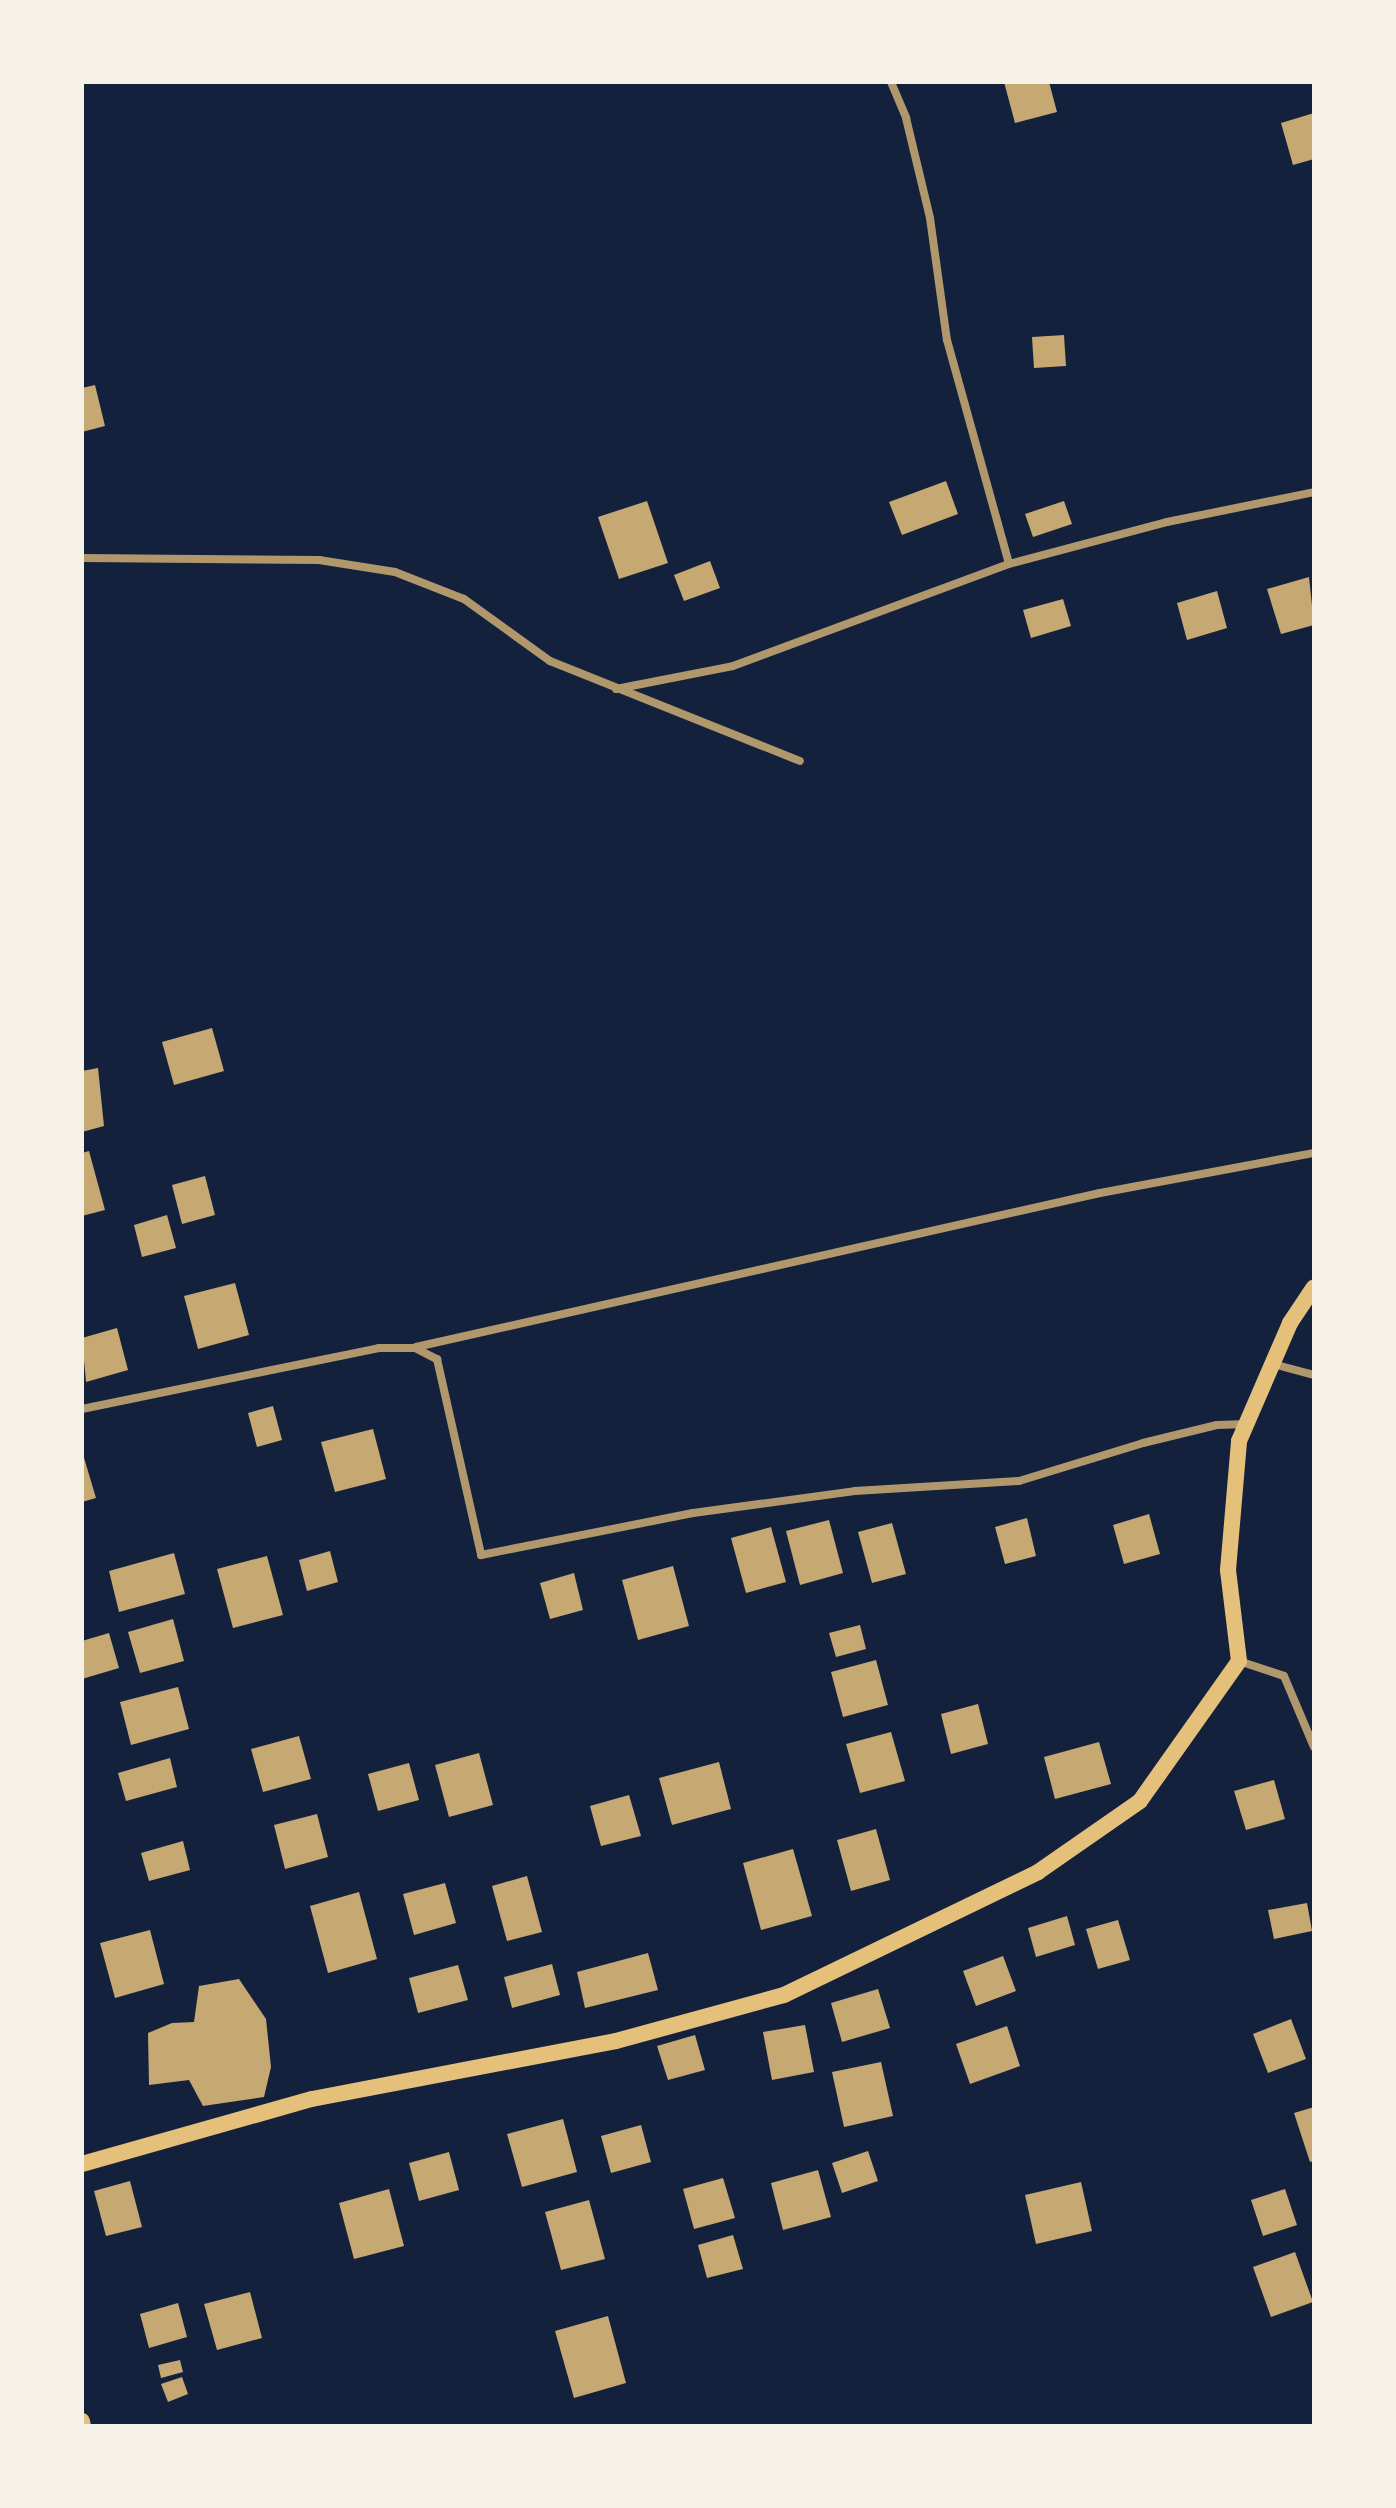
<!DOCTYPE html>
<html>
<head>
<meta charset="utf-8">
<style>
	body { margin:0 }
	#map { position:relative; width:1396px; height:2508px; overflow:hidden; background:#14213d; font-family:Signika,sans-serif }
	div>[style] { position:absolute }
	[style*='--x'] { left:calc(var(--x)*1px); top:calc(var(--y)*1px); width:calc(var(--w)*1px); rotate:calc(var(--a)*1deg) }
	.building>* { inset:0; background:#c6a872 }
	.minor>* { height:8px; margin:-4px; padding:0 4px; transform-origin:4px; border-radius:4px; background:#b1986c }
	.secondary>* { height:16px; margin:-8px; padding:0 8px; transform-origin:8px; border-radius:8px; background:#e5c07b }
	span { translate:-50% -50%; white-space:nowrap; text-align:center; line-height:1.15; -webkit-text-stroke:7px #f6f1e7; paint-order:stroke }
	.frame { position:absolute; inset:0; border:84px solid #f6f1e7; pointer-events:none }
</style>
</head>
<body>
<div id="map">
	<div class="building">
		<div style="clip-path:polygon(1004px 82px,1049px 82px,1057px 112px,1015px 123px)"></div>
		<div style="clip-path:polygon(1314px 113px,1314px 159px,1293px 165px,1281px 123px)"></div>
		<div style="clip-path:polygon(1064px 335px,1066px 366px,1034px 368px,1032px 337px)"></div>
		<div style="clip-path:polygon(95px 385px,105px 426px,82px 432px,82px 388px)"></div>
		<div style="clip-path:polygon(946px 481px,958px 514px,902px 535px,889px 502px)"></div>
		<div style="clip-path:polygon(647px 501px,668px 563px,619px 579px,598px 517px)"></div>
		<div style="clip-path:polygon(1064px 501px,1072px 524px,1033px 537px,1025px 514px)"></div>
		<div style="clip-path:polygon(710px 561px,720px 588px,684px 601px,674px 575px)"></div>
		<div style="clip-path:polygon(1309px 577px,1314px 625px,1281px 634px,1267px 589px)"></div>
		<div style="clip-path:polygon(1217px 591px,1227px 628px,1187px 640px,1177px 603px)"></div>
		<div style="clip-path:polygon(1063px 599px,1071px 626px,1031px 638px,1023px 610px)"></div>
		<div style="clip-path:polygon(212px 1028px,224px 1071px,174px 1085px,162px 1042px)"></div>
		<div style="clip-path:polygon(98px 1068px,104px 1126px,82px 1132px,82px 1071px)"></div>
		<div style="clip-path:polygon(89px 1151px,105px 1210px,82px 1216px,82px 1153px)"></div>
		<div style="clip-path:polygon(205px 1176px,215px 1215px,182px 1224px,172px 1185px)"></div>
		<div style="clip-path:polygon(167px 1215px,176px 1248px,142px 1257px,134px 1225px)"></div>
		<div style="clip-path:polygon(235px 1283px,249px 1335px,198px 1349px,184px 1296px)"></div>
		<div style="clip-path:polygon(117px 1328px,128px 1370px,86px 1382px,82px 1338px)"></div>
		<div style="clip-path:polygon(273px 1406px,282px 1440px,257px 1447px,248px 1413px)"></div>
		<div style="clip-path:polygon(373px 1429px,386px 1479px,335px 1492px,321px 1442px)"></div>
		<div style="clip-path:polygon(82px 1451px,96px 1498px,82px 1502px)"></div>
		<div style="clip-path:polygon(1149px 1514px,1160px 1554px,1124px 1564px,1113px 1525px)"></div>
		<div style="clip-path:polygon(1027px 1518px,1036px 1556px,1005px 1564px,995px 1527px)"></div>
		<div style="clip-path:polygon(829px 1520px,843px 1573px,800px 1585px,786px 1531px)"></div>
		<div style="clip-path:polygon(892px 1523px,906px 1574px,872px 1583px,858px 1532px)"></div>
		<div style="clip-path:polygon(771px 1527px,786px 1582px,746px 1593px,731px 1538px)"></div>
		<div style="clip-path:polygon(330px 1551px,338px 1582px,307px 1591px,299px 1560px)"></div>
		<div style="clip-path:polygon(174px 1553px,185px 1594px,119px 1612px,109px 1571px)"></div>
		<div style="clip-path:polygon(267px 1556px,283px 1615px,233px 1628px,217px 1569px)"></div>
		<div style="clip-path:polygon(673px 1566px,689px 1626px,638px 1640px,622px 1580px)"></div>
		<div style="clip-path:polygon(574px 1573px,583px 1610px,550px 1619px,540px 1583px)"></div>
		<div style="clip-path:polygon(173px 1619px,184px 1661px,140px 1673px,128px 1632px)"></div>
		<div style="clip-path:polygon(860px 1625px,866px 1649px,836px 1657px,829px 1633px)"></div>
		<div style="clip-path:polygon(109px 1633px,119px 1668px,82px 1679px,82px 1641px)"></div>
		<div style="clip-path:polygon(876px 1660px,888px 1705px,843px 1717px,831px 1672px)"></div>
		<div style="clip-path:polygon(178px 1687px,189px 1729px,131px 1745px,120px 1702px)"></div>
		<div style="clip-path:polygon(978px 1704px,988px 1744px,951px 1754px,941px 1714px)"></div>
		<div style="clip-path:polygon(891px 1732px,905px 1781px,860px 1793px,846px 1744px)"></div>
		<div style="clip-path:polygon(299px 1736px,311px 1779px,263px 1792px,251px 1749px)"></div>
		<div style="clip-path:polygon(1099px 1742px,1111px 1784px,1055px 1799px,1044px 1757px)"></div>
		<div style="clip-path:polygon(479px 1753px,493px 1805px,449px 1817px,435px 1765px)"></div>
		<div style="clip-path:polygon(170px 1758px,177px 1787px,126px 1801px,118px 1773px)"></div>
		<div style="clip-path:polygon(719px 1762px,731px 1809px,672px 1825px,659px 1778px)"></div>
		<div style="clip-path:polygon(409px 1763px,419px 1800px,378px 1811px,368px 1774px)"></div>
		<div style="clip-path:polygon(1274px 1780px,1285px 1819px,1246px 1830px,1234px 1791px)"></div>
		<div style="clip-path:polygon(629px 1795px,641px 1836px,601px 1846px,590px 1806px)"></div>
		<div style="clip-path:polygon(317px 1814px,328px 1857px,285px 1869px,274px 1825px)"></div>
		<div style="clip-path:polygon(876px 1829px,890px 1880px,851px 1891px,837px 1840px)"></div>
		<div style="clip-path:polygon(183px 1841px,190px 1870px,149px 1881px,141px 1853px)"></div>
		<div style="clip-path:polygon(793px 1849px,812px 1916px,761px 1930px,743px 1863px)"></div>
		<div style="clip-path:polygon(527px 1876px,542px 1932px,507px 1941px,492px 1886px)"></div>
		<div style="clip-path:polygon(445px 1883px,456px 1923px,414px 1935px,403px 1894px)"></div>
		<div style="clip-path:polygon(359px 1892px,377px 1959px,328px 1973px,310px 1906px)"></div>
		<div style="clip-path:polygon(1307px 1903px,1312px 1931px,1274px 1939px,1268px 1910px)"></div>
		<div style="clip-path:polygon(1067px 1916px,1075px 1945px,1036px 1957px,1028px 1928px)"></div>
		<div style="clip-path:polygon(1118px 1920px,1130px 1960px,1098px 1969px,1086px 1929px)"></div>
		<div style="clip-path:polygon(150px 1930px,164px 1984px,115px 1998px,100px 1943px)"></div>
		<div style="clip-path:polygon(648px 1953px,658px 1990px,585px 2008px,577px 1972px)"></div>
		<div style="clip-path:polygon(1003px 1956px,1016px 1991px,976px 2006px,963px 1971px)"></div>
		<div style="clip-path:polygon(552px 1964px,560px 1995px,512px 2008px,504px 1977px)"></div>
		<div style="clip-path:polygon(458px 1965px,468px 2000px,418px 2013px,409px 1978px)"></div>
		<div style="clip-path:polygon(239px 1979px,266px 2019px,271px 2067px,264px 2097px,203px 2106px,189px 2080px,149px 2085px,148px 2033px,172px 2023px,194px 2022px,199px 1986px)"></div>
		<div style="clip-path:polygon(878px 1989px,890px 2028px,842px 2042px,831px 2003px)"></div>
		<div style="clip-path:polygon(1291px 2019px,1306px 2059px,1268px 2073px,1253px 2034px)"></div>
		<div style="clip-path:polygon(805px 2025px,814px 2072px,772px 2080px,763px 2032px)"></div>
		<div style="clip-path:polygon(1007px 2026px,1020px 2066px,970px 2084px,956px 2044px)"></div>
		<div style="clip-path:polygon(695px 2035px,705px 2070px,668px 2080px,657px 2046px)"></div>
		<div style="clip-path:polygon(881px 2062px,893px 2116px,844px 2127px,832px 2072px)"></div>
		<div style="clip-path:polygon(1314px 2107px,1314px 2161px,1310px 2162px,1294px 2113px)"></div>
		<div style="clip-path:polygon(563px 2119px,577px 2172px,522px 2187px,507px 2134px)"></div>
		<div style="clip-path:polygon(641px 2125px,651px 2162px,611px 2173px,601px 2136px)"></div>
		<div style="clip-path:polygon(868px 2151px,878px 2181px,842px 2193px,832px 2163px)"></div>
		<div style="clip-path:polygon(449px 2152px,459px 2190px,419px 2201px,409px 2163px)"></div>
		<div style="clip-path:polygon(818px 2170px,831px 2217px,783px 2230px,771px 2183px)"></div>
		<div style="clip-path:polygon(723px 2178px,735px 2218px,694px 2229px,683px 2189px)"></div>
		<div style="clip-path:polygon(130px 2181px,142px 2227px,106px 2236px,94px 2191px)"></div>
		<div style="clip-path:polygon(1081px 2182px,1092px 2231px,1036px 2244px,1025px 2195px)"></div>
		<div style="clip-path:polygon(389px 2189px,404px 2246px,354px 2259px,339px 2203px)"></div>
		<div style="clip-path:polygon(1285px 2189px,1297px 2225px,1263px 2236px,1251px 2200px)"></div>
		<div style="clip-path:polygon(589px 2200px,605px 2259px,561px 2270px,545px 2212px)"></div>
		<div style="clip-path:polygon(733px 2235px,743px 2269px,707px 2278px,698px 2245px)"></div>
		<div style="clip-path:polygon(1295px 2252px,1313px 2302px,1271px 2317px,1253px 2267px)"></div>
		<div style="clip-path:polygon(250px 2292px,262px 2338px,217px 2350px,204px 2304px)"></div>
		<div style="clip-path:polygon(178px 2303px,187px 2337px,149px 2348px,140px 2314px)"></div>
		<div style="clip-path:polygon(608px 2316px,626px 2383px,574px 2398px,555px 2331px)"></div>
		<div style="clip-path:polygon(180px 2360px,183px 2372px,161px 2378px,158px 2365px)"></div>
		<div style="clip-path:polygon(182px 2377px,188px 2394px,168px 2402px,161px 2384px)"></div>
	</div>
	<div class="minor">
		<div style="--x:891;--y:82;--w:39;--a:67"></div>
		<div style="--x:906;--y:118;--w:103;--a:76.5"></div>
		<div style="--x:930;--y:218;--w:123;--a:82.1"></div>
		<div style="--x:947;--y:340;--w:232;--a:74.5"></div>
		<div style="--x:82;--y:558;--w:237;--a:0.5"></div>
		<div style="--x:319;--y:560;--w:77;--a:9"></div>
		<div style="--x:395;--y:572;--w:74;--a:21.4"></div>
		<div style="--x:464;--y:599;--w:106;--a:35.8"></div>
		<div style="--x:550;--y:661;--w:269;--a:21.8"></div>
		<div style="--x:616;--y:689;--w:119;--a:-11.1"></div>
		<div style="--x:733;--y:666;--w:294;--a:-20.3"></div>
		<div style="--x:1009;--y:564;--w:163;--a:-14.9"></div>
		<div style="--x:1167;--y:522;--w:150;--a:-11.5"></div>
		<div style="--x:416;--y:1347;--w:701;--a:-12.69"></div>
		<div style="--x:1100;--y:1193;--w:218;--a:-10.6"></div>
		<div style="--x:1273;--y:1364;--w:42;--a:15"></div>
		<div style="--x:82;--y:1409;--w:303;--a:-11.6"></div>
		<div style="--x:379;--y:1348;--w:36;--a:0"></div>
		<div style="--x:415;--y:1348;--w:25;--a:27"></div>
		<div style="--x:437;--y:1359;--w:201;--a:77.3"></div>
		<div style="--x:481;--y:1555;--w:216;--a:-11.2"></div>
		<div style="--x:693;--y:1513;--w:163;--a:-7.7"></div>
		<div style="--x:855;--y:1491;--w:164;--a:-3.5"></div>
		<div style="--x:1019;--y:1481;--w:130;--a:-17"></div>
		<div style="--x:1143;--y:1443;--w:76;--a:-13.7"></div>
		<div style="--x:1217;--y:1425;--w:29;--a:-2"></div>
		<div style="--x:1239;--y:1661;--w:47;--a:18.4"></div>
		<div style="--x:1284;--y:1676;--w:77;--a:67.1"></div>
	</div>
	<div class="secondary">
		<div style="--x:82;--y:2164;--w:239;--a:-15.8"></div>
		<div style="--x:312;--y:2099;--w:309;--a:-10.8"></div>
		<div style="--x:616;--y:2041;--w:174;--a:-15.3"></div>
		<div style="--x:784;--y:1995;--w:282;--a:-25.8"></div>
		<div style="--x:1038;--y:1872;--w:124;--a:-34.8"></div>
		<div style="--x:1140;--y:1801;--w:171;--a:-54.7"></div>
		<div style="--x:1239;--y:1661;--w:92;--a:-96.9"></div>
		<div style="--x:1228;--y:1570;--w:129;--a:-85.1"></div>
		<div style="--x:1239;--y:1441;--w:129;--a:-66.6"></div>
		<div style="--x:1290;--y:1323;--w:43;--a:-56.3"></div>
		<div style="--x:82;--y:2421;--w:5;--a:79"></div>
	</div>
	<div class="frame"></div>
</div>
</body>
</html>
